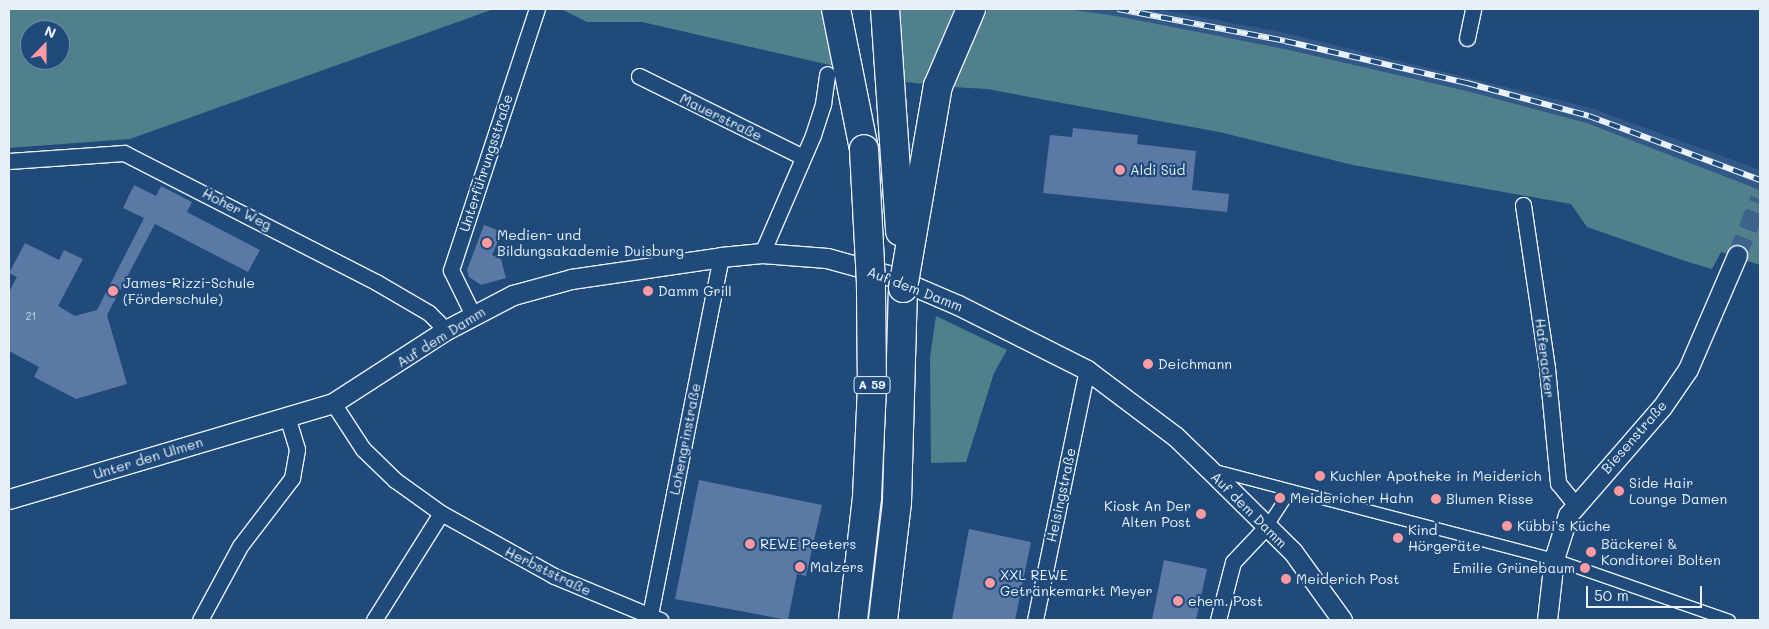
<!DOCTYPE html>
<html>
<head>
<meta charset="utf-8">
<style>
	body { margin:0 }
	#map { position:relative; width:1769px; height:629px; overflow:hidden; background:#1f4a7a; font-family:Mali,sans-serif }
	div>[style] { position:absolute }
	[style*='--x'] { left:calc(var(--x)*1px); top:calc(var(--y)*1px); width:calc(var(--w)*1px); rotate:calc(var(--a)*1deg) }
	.built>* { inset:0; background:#315887 }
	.green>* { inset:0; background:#4f808b }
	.building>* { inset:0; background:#5c79a6 }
	.tertiary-tunnel>* { height:19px; margin-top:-9.5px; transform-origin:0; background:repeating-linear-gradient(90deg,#3d638d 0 19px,transparent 0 28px) }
	.roads { filter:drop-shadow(1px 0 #e8f1f8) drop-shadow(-1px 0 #e8f1f8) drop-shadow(0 1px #e8f1f8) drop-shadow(0 -1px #e8f1f8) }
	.pedestrian>* { height:11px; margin:-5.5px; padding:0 5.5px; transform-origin:5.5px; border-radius:5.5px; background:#1f4a7a }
	.minor>* { height:15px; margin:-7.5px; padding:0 7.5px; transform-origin:7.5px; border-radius:7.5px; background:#1f4a7a }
	.tertiary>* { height:19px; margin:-9.5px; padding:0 9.5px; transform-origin:9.5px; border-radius:9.5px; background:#1f4a7a }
	.motorway>* { height:28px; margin:-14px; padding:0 14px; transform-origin:14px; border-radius:14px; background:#1f4a7a }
	.rail>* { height:5.5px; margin-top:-2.75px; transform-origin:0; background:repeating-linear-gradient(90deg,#1f4a7a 0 11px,#e8f1f8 0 22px); box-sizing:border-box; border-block:1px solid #e8f1f8 }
	.bridges { filter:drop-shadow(1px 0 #e8f1f8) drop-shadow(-1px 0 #e8f1f8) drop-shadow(0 1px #e8f1f8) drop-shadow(0 -1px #e8f1f8) }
	.motorway-bridge>* { height:28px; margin:-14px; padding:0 14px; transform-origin:14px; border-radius:14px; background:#1f4a7a }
	.dots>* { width:14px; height:14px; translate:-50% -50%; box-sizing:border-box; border:2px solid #1f4a7a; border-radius:50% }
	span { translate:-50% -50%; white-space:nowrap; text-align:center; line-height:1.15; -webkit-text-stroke:4.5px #1f4a7a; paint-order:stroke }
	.number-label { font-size:11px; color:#c5d3e4 }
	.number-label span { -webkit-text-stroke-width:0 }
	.shield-label span { padding:1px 4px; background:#1f4a7a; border:1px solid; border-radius:4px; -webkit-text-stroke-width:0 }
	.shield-label { font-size:12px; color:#e8f1f8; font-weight:700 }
	.street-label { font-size:14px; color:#e8f1f8 }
	.poi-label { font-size:14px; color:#e8f1f8 }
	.left { translate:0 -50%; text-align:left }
	.right { translate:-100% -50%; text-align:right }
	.frame { position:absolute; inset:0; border:10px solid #e8f1f8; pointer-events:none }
	.north { position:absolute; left:20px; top:20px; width:50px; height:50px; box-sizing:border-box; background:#1f4a7a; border:1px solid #6f8dac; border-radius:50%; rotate:22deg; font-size:14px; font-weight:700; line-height:20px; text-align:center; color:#e8f1f8 }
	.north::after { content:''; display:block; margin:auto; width:18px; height:22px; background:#ff9aa2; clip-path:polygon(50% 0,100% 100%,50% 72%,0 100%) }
	.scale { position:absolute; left:1586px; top:586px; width:116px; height:22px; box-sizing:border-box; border:2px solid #e8f1f8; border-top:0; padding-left:6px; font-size:15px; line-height:18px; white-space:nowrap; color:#e8f1f8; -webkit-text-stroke:4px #1f4a7a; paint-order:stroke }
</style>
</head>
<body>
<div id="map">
	<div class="built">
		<div style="clip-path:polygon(1066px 9px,1158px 9px,1286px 33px,1591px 108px,1752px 167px,1760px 171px,1760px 190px,1587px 123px,1467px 91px,1285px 49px)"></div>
	</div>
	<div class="green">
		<div style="clip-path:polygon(evenodd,9px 9px,494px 9px,130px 139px,9px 148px,9px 9px,30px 30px,60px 30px,60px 60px,30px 60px,30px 30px)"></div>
		<div style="clip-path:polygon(561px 9px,822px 9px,834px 66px,642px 22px,587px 22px)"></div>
		<div style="clip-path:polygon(900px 9px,954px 9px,925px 84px,905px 82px)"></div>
		<div style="clip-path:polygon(988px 9px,1066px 9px,1116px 16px,1285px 49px,1467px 91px,1587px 123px,1760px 190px,1760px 265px,1721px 252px,1712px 269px,1685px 261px,1587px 227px,1571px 204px,1353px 165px,1219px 132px,987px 89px,952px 87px)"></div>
		<div style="clip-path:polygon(936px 316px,1007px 350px,994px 373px,966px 462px,931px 463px,930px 357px)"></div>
	</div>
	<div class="building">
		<div style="clip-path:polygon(1073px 128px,1138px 135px,1137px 144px,1196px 151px,1192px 190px,1229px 194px,1227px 212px,1043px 193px,1050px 135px,1072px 137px)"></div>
		<div style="clip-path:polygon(134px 185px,156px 196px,161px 186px,192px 202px,187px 212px,260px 250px,248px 272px,155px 224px,107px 315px,127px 384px,76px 399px,34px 377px,39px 367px,9px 351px,9px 292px,17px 277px,9px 273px,25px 243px,59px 260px,64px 250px,83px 259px,58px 306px,75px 316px,97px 310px,144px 218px,123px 208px)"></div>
		<div style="clip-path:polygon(484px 225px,502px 232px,492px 255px,501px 259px,506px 278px,481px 285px,469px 277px,467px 270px)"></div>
		<div style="clip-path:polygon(699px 480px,822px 505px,806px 576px,797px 574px,788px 620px,675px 599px)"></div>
		<div style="clip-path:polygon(969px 529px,1031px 542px,1015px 620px,952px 620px)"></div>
		<div style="clip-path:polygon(1164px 560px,1207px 569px,1196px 620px,1152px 620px)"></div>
	</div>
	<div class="tertiary-tunnel">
		<div style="--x:1737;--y:255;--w:61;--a:-68"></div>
	</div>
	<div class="roads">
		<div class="pedestrian">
			<div style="--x:1211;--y:469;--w:355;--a:14.7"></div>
			<div style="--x:1554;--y:559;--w:185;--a:19.2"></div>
			<div style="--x:1266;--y:527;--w:44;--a:-57"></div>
		</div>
		<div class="minor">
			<div style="--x:1467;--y:38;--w:30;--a:-78"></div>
			<div style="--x:639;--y:76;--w:183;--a:26.3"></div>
			<div style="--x:9;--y:161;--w:115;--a:-4"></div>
			<div style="--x:124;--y:153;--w:283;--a:27.1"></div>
			<div style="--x:376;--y:282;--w:61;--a:30.3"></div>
			<div style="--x:429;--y:313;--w:24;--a:45"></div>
			<div style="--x:1523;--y:205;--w:165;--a:81.6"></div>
			<div style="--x:1547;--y:368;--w:116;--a:84.5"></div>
			<div style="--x:1558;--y:483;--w:27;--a:51"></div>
			<div style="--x:762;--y:253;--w:129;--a:-66.6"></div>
			<div style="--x:813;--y:135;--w:33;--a:-72"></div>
			<div style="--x:823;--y:104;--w:30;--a:-82"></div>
			<div style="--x:473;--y:315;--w:50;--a:-116.1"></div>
			<div style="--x:451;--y:270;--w:275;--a:-71.8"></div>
			<div style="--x:333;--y:403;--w:55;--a:56.9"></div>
			<div style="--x:363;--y:449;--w:45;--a:44.1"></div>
			<div style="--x:395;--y:480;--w:57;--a:35.7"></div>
			<div style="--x:441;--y:513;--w:129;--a:29.1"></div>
			<div style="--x:554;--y:576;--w:115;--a:22.5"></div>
			<div style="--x:200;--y:620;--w:84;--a:-61.6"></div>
			<div style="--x:240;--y:546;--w:86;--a:-52.6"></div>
			<div style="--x:292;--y:478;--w:29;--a:-80"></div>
			<div style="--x:297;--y:449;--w:34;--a:-107"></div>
			<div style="--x:374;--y:620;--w:126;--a:-57.9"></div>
			<div style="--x:649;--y:620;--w:370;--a:-78.8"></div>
			<div style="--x:1035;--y:620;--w:255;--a:-78.3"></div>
			<div style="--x:1218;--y:620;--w:60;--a:-75.5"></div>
			<div style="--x:1233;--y:562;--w:48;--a:-46.7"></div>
		</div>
		<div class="tertiary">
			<div style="--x:9;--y:499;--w:338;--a:-16.5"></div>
			<div style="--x:333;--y:403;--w:135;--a:-32.9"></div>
			<div style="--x:446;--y:330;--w:76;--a:-27.6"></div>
			<div style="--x:513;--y:295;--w:60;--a:-15.4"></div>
			<div style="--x:571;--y:279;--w:152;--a:-8.3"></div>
			<div style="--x:721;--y:257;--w:41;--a:-5.6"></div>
			<div style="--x:762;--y:253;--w:65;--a:4.4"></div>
			<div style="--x:827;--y:258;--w:63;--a:15.6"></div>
			<div style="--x:888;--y:275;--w:76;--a:23.2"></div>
			<div style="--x:958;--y:305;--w:144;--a:26.7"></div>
			<div style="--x:1087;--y:370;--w:110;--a:36.9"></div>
			<div style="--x:1175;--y:436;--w:45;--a:44.1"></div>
			<div style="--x:1207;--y:467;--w:121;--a:44.7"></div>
			<div style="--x:1293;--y:552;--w:84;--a:54.2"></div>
			<div style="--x:1547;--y:620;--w:61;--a:-83.5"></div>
			<div style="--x:1554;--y:559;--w:46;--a:-72.3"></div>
			<div style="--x:1568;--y:515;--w:143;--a:-49"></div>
			<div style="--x:1662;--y:407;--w:46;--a:-55.6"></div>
			<div style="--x:1688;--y:369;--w:124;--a:-66.7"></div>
		</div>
		<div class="motorway">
			<div style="--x:836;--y:9;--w:143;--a:78.7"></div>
			<div style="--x:883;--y:620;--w:119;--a:-83.2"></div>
			<div style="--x:897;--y:502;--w:214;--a:-88.4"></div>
		</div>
	</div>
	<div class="rail">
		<div style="--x:1118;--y:9;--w:170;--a:10.8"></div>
		<div style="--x:1285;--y:41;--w:187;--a:13"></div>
		<div style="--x:1467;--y:83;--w:126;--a:15.1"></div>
		<div style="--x:1589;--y:116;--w:183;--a:20.5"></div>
	</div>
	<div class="bridges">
		<div class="motorway-bridge">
			<div style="--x:885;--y:9;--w:223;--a:86.1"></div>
			<div style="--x:903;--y:288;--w:205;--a:-80.2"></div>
			<div style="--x:938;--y:86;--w:84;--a:-66.8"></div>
			<div style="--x:853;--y:620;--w:124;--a:-83.5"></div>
			<div style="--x:867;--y:497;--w:110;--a:-87.4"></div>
			<div style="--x:872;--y:387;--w:104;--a:-90.6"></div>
			<div style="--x:871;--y:283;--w:134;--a:-93"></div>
		</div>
	</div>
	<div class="dots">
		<div style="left:1120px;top:170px;background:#ff9aa2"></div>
		<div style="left:487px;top:243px;background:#ff9aa2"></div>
		<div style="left:113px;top:291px;background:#ff9aa2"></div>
		<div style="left:648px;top:291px;background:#ff9aa2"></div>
		<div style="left:1148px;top:364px;background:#ff9aa2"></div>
		<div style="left:1320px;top:476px;background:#ff9aa2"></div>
		<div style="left:1619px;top:491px;background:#ff9aa2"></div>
		<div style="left:1280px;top:498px;background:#ff9aa2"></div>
		<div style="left:1436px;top:499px;background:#ff9aa2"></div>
		<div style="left:1201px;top:514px;background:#ff9aa2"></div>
		<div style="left:1507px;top:526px;background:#ff9aa2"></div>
		<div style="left:1398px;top:538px;background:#ff9aa2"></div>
		<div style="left:750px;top:544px;background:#ff9aa2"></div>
		<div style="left:1591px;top:552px;background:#ff9aa2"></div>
		<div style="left:800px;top:567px;background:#ff9aa2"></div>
		<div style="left:1585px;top:568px;background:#ff9aa2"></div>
		<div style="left:1286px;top:579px;background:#ff9aa2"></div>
		<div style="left:990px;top:583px;background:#ff9aa2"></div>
		<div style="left:1178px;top:601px;background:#ff9aa2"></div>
	</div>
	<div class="number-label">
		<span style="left:31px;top:316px">21</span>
	</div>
	<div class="shield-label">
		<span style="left:872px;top:385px">A 59</span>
	</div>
	<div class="street-label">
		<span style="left:721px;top:117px;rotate:26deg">Mauerstraße</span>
		<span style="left:486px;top:163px;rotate:-72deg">Unterführungsstraße</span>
		<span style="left:237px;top:209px;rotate:27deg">Hoher Weg</span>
		<span style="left:915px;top:289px;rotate:21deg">Auf dem Damm</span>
		<span style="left:441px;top:337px;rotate:-32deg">Auf dem Damm</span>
		<span style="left:1545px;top:358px;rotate:83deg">Haferacker</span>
		<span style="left:1634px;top:437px;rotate:-49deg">Biesenstraße</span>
		<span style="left:685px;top:439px;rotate:-79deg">Lohengrinstraße</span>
		<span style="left:148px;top:458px;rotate:-17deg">Unter den Ulmen</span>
		<span style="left:1061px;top:495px;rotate:-78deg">Heisingstraße</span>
		<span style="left:1249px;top:510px;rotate:45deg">Auf dem Damm</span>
		<span style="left:548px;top:571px;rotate:26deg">Herbststraße</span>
	</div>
	<div class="poi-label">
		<span class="left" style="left:1130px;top:170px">Aldi Süd</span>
		<span class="left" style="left:497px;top:243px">Medien- und<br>Bildungsakademie Duisburg</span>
		<span class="left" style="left:123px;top:291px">James-Rizzi-Schule<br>(Förderschule)</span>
		<span class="left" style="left:658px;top:291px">Damm Grill</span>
		<span class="left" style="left:1158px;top:364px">Deichmann</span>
		<span class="left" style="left:1330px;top:476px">Kuchler Apotheke in Meiderich</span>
		<span class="left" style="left:1629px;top:491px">Side Hair<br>Lounge Damen</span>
		<span class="left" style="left:1290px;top:498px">Meidericher Hahn</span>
		<span class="left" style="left:1446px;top:499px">Blumen Risse</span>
		<span class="right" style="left:1191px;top:514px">Kiosk An Der<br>Alten Post</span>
		<span class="left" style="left:1517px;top:526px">Kübbi's Küche</span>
		<span class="left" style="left:1408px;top:538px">Kind<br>Hörgeräte</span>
		<span class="left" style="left:760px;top:544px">REWE Peeters</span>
		<span class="left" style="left:1601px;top:552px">Bäckerei &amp;<br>Konditorei Bolten</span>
		<span class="left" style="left:810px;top:567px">Malzers</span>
		<span class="right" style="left:1575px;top:568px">Emilie Grünebaum</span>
		<span class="left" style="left:1000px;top:583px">XXL REWE<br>Getränkemarkt Meyer</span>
		<span class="left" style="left:1296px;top:579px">Meiderich Post</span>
		<span class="left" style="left:1188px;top:601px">ehem. Post</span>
	</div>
	<div class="frame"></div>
	<div class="north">N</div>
	<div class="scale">50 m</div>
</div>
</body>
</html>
